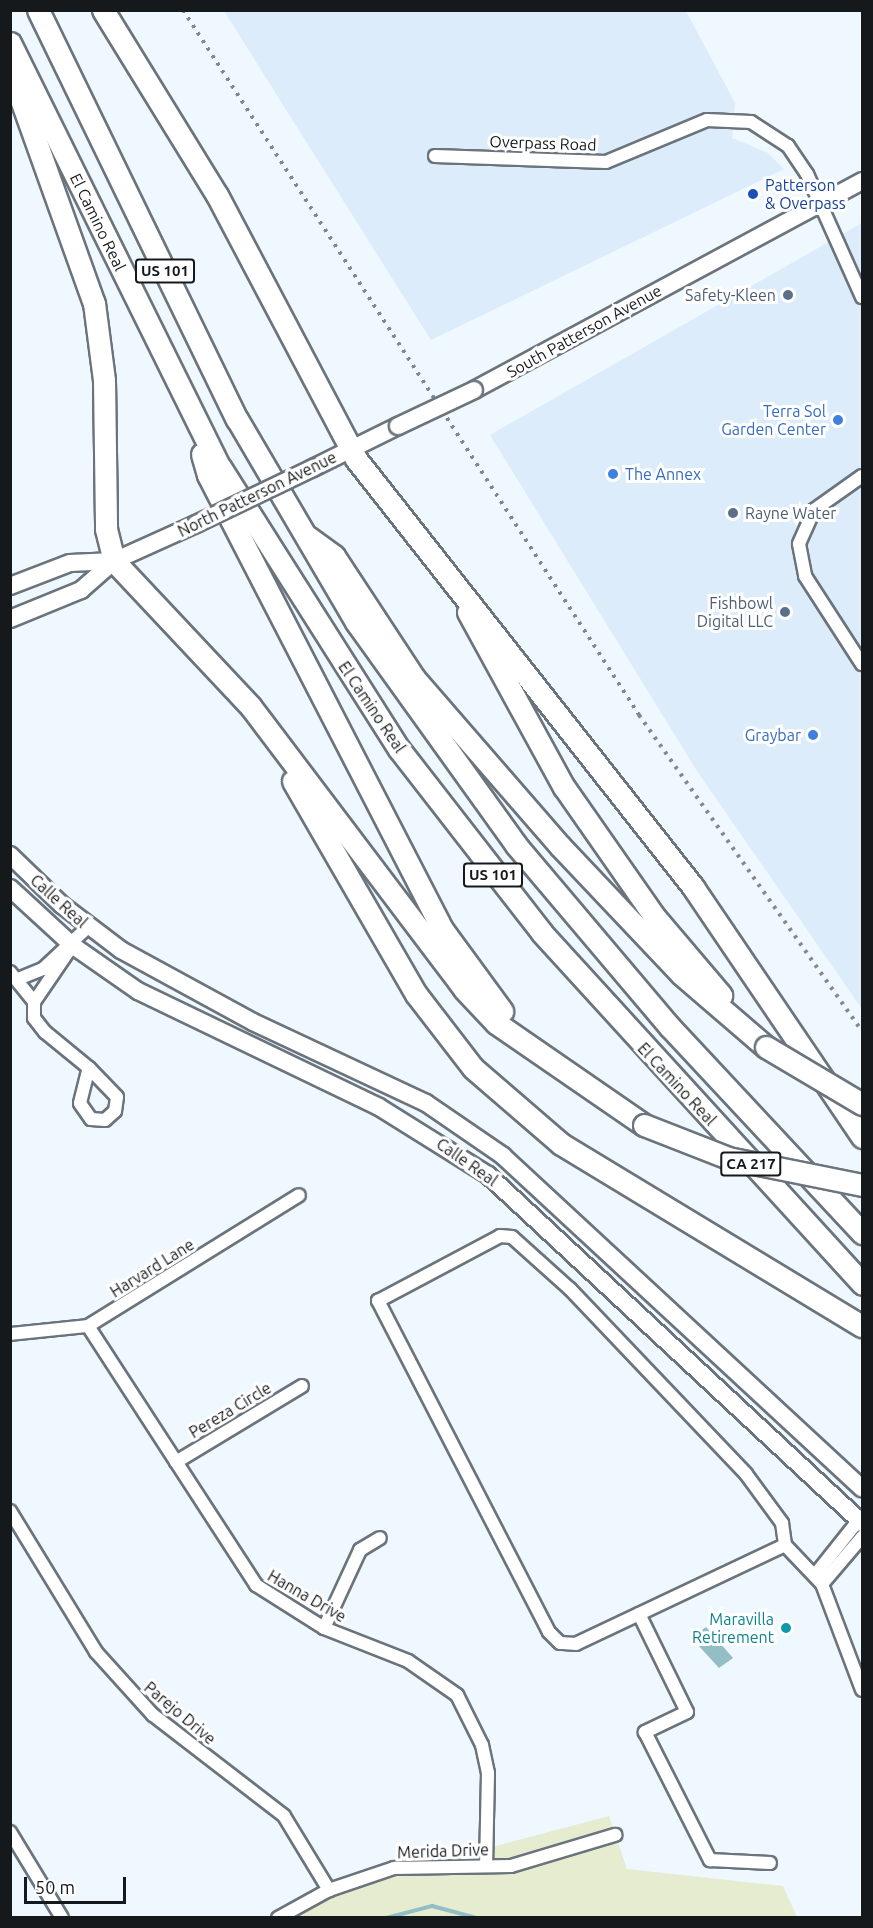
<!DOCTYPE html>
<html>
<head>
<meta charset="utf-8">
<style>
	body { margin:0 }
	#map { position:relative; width:873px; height:1928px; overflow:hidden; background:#eff7ff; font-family:Ubuntu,sans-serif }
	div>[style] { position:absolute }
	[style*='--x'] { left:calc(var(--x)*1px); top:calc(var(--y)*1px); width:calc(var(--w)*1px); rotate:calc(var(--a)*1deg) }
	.built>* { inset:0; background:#dcecfb }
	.green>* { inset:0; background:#e6ecd0 }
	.water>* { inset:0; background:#94bec6 }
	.stream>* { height:4px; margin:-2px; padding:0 2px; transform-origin:2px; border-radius:2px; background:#94bec6 }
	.roads { filter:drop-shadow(2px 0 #6b747c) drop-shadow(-2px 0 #6b747c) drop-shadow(0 2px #6b747c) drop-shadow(0 -2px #6b747c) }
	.minor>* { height:12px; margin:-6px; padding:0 6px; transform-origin:6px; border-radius:6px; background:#fff }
	.secondary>* { height:16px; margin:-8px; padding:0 8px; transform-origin:8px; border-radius:8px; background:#fff }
	.motorway>* { height:21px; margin:-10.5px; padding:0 10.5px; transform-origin:10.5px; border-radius:10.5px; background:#fff }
	.rail>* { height:4px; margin-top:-2px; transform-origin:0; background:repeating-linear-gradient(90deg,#82878d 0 3px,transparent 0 9px) }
	.bridges { filter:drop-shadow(2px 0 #6b747c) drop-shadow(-2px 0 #6b747c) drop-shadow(0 2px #6b747c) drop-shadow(0 -2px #6b747c) }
	.secondary-bridge>* { height:16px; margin:-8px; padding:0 8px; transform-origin:8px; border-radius:8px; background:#fff }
	.motorway-bridge>* { height:21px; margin:-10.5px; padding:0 10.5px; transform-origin:10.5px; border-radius:10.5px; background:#fff }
	.dots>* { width:16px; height:16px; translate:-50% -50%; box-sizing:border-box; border:3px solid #fff; border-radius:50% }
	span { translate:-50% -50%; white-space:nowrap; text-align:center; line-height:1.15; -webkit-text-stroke:6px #fff; paint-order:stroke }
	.shield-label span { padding:2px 4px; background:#fff; border:2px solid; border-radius:4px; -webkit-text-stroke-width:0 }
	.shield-label { font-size:15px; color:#16191c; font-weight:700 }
	.street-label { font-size:16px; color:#16191c }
	.transit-label { font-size:16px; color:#164399 }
	.left { translate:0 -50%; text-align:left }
	.service-label { font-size:16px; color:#4e5e75 }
	.right { translate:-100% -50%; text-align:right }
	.shop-label { font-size:16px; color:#366cbe }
	.culture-label { font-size:16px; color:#0d838f }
	.frame { position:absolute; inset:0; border:12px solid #16191c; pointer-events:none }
	.scale { position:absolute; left:24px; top:1877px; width:102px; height:27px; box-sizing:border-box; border:3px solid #16191c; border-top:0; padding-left:8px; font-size:18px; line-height:21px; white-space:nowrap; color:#16191c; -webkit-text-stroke:4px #fff; paint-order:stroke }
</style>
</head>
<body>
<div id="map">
	<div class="built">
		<div style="clip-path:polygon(224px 11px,686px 11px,735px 103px,732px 138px,768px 153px,784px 169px,431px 340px)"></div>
		<div style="clip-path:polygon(862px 223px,862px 1009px,697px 771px,490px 435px)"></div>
	</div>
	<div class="green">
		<div style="clip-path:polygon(609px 1816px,627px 1869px,783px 1886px,797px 1917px,279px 1918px,329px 1890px)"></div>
	</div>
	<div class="water">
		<div style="clip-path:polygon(706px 1627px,733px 1658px,719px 1668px,697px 1644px,695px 1635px)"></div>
	</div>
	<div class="stream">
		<div style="--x:386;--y:1918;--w:48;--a:-14.6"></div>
		<div style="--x:432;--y:1906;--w:47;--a:14.9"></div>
	</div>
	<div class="roads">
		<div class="minor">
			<div style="--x:435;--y:156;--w:171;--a:2"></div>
			<div style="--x:606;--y:162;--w:109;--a:-22.6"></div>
			<div style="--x:707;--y:120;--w:44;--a:2.6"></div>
			<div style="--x:751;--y:122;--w:44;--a:33"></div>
			<div style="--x:788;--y:146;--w:34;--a:56"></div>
			<div style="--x:807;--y:174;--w:135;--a:65.9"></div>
			<div style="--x:862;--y:476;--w:59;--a:144.7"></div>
			<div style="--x:814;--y:510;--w:37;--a:114"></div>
			<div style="--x:799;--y:544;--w:33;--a:79"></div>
			<div style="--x:805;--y:576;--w:105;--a:57.1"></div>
			<div style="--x:10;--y:972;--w:38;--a:51"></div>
			<div style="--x:34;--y:1002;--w:16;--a:90"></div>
			<div style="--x:34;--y:1018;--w:18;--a:52"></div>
			<div style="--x:45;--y:1032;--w:57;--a:39.3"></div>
			<div style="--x:18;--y:979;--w:27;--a:-22"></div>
			<div style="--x:43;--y:969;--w:62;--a:-43"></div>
			<div style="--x:34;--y:1002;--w:64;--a:-55.8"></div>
			<div style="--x:89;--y:1068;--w:40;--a:46"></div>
			<div style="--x:117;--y:1097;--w:14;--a:98"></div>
			<div style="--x:115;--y:1111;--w:13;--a:138"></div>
			<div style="--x:105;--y:1120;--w:14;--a:-176"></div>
			<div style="--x:91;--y:1119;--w:19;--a:-125"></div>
			<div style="--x:80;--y:1103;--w:36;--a:-76"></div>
			<div style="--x:88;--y:1326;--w:309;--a:57"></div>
			<div style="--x:256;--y:1585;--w:80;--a:32.3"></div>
			<div style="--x:324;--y:1628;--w:90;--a:21.4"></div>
			<div style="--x:408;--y:1661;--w:60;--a:34.8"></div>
			<div style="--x:457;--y:1695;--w:56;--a:63.4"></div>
			<div style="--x:482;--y:1745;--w:29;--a:78"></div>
			<div style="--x:488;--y:1773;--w:93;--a:91.2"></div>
			<div style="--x:10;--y:1334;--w:78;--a:-5.9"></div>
			<div style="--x:88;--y:1326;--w:248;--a:-31.8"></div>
			<div style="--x:176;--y:1462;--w:147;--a:-31.1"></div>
			<div style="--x:10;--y:1511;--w:165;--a:58.6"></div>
			<div style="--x:96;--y:1652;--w:85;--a:47.9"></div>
			<div style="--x:153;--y:1715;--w:165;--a:37.6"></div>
			<div style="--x:284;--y:1816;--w:87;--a:58.7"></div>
			<div style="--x:785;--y:1545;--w:231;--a:154.7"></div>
			<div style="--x:576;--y:1644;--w:16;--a:-176"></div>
			<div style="--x:560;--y:1643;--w:16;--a:-135"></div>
			<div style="--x:549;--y:1632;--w:373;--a:-117.3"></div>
			<div style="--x:378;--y:1301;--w:138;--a:-28"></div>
			<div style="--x:500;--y:1236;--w:12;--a:5"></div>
			<div style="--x:512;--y:1237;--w:78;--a:41.9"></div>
			<div style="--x:570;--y:1289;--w:255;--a:46.4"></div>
			<div style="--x:746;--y:1474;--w:61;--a:53.7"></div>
			<div style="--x:782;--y:1523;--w:22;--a:82"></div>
			<div style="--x:785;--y:1545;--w:54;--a:46.5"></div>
			<div style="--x:822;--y:1584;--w:113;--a:69.3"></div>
			<div style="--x:815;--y:1575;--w:75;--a:-51.5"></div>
			<div style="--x:822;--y:1584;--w:62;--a:-49.6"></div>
			<div style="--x:639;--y:1614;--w:109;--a:63.9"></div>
			<div style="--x:687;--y:1712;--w:47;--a:154.5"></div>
			<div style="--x:645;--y:1732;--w:144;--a:63.1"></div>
			<div style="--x:710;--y:1860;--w:60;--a:2.9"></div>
			<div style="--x:324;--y:1628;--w:86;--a:-65.2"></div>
			<div style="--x:360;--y:1550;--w:23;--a:-31"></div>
			<div style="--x:10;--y:1832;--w:100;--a:58.8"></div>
			<div style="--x:278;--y:1918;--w:58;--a:-28.8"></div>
			<div style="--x:329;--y:1890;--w:69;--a:-18.7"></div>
			<div style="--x:394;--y:1868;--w:117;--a:-1"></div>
			<div style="--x:511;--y:1866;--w:109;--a:-16.6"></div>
		</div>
		<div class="secondary">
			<div style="--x:474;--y:390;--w:441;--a:-28.3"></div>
			<div style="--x:313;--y:468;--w:95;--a:-26.3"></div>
			<div style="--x:10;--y:586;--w:64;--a:-21"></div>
			<div style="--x:70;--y:563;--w:44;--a:-2.6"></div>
			<div style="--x:10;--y:619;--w:77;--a:-22.2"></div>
			<div style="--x:81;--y:590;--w:44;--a:-41.3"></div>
			<div style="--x:114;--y:561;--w:90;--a:-24.3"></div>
			<div style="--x:10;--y:855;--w:72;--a:43.9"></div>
			<div style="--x:62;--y:905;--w:74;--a:37.3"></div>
			<div style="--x:121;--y:950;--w:150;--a:28.6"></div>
			<div style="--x:253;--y:1022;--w:191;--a:25.1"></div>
			<div style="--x:426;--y:1103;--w:93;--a:34.5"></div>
			<div style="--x:503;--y:1156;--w:489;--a:42.8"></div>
			<div style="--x:10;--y:888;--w:84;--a:42.6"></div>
			<div style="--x:72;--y:945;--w:80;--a:34.9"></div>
			<div style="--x:138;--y:991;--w:267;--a:25.7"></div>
			<div style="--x:379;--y:1107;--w:128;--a:32"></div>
			<div style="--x:488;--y:1175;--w:511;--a:42.94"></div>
		</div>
		<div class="motorway">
			<div style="--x:38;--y:10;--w:455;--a:64.1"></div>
			<div style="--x:237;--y:419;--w:235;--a:59.6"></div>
			<div style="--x:356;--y:622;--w:274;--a:54.3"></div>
			<div style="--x:516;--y:845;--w:238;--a:49.8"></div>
			<div style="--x:670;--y:1027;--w:282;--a:47"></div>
			<div style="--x:103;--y:10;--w:217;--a:58.4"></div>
			<div style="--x:217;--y:195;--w:298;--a:62.2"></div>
			<div style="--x:356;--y:459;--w:545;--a:51.78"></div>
			<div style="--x:693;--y:887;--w:302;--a:55.9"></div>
			<div style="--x:10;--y:43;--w:473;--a:63.7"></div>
			<div style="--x:220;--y:467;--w:334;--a:57.6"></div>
			<div style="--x:399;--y:749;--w:233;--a:52.1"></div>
			<div style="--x:542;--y:933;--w:475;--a:47.6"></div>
			<div style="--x:10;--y:69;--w:249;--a:70.3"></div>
			<div style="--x:94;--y:303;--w:78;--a:82.6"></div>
			<div style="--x:104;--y:380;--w:149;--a:89.2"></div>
			<div style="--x:106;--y:529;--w:33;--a:76"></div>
			<div style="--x:114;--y:561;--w:200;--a:46.8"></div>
			<div style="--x:251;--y:707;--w:353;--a:52.9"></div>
			<div style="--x:464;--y:989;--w:47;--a:46.7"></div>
			<div style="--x:496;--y:1023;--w:180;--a:34.6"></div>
			<div style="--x:202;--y:454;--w:22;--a:74"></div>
			<div style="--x:208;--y:475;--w:511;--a:62.73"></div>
			<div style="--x:442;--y:929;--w:102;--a:53.8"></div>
			<div style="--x:308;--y:537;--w:32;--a:36"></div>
			<div style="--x:334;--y:556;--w:146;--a:56.7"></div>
			<div style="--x:414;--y:678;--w:223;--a:49"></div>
			<div style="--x:560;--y:846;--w:176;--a:46.6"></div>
			<div style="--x:681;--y:974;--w:112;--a:40.7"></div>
			<div style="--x:468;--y:612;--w:200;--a:61.3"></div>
			<div style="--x:564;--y:787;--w:157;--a:55.1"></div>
			<div style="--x:654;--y:916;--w:104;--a:49.7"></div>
			<div style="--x:293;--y:781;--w:246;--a:60"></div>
			<div style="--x:416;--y:994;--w:93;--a:52.4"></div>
			<div style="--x:473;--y:1068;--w:116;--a:40.8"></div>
			<div style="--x:561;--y:1144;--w:352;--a:31.2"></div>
		</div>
	</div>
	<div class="rail">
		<div style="--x:183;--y:10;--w:840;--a:57.1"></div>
		<div style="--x:639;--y:715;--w:387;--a:54.8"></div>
	</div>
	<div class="bridges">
		<div class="secondary-bridge">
			<div style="--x:398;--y:426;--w:84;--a:-25.3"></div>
			<div style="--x:196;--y:524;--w:130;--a:-25.6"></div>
		</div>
		<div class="motorway-bridge">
			<div style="--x:766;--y:1047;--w:112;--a:30.7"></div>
			<div style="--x:644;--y:1125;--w:90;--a:21.4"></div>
			<div style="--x:728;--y:1158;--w:137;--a:11.4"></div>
		</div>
	</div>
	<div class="dots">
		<div style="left:753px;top:194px;background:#1a4fb4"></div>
		<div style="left:788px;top:295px;background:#5c6f8a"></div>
		<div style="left:838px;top:420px;background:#3f7fe0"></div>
		<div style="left:613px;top:474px;background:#3f7fe0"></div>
		<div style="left:733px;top:513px;background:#5c6f8a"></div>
		<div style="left:785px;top:612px;background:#5c6f8a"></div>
		<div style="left:813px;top:735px;background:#3f7fe0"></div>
		<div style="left:786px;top:1628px;background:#0f9aa8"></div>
	</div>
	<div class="shield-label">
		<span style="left:165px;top:271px">US 101</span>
		<span style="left:493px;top:875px">US 101</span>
		<span style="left:751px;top:1164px">CA 217</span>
	</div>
	<div class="street-label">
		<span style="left:543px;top:143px;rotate:2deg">Overpass Road</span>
		<span style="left:98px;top:222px;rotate:64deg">El Camino Real</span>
		<span style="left:584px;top:331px;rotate:-29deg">South Patterson Avenue</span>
		<span style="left:257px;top:494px;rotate:-26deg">North Patterson Avenue</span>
		<span style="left:372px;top:707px;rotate:56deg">El Camino Real</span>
		<span style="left:59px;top:901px;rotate:42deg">Calle Real</span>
		<span style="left:677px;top:1084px;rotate:47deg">El Camino Real</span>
		<span style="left:467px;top:1162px;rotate:35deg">Calle Real</span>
		<span style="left:152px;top:1268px;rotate:-32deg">Harvard Lane</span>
		<span style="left:230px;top:1410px;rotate:-31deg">Pereza Circle</span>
		<span style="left:307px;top:1596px;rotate:30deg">Hanna Drive</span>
		<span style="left:180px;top:1713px;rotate:40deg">Parejo Drive</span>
		<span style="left:443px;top:1851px;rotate:-2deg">Merida Drive</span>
	</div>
	<div class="transit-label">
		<span class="left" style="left:765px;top:194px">Patterson<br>&amp; Overpass</span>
	</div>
	<div class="service-label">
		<span class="right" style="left:776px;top:295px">Safety-Kleen</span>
		<span class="left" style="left:745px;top:513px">Rayne Water</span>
		<span class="right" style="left:773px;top:612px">Fishbowl<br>Digital LLC</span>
	</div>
	<div class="shop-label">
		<span class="right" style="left:826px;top:420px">Terra Sol<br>Garden Center</span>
		<span class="left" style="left:625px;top:474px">The Annex</span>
		<span class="right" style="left:801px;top:735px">Graybar</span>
	</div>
	<div class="culture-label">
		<span class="right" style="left:774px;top:1628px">Maravilla<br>Retirement</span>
	</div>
	<div class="frame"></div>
	<div class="scale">50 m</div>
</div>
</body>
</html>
